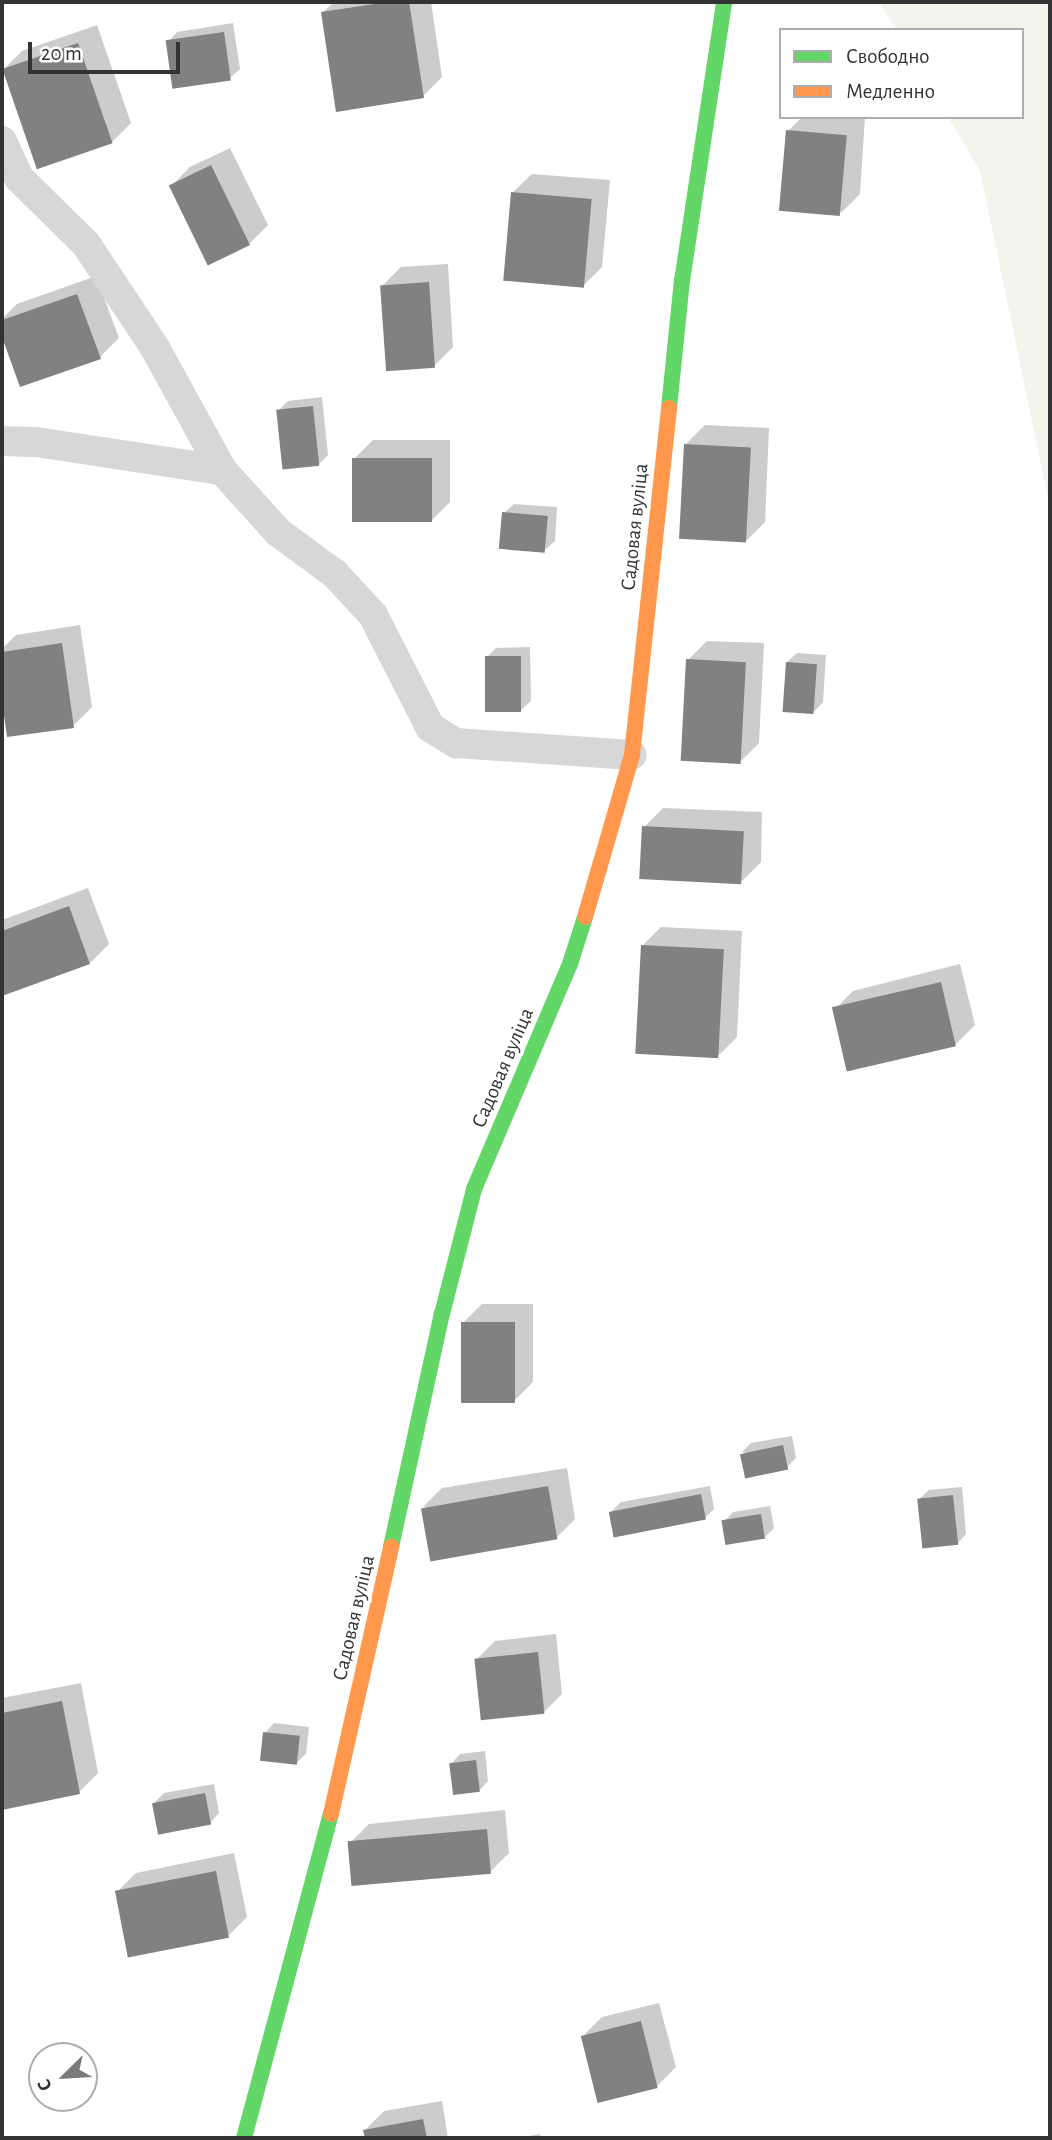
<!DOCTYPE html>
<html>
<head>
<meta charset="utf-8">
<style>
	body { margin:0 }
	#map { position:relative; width:1052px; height:2140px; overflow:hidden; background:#fff; font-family:"Alegreya Sans",sans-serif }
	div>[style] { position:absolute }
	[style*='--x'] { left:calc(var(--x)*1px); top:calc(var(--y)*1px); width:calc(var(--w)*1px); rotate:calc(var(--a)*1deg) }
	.green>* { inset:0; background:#f1f5ed }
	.shadow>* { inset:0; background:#0003 }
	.building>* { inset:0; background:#818181; transform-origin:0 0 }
	.lane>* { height:30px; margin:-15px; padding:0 15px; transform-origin:15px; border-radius:15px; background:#d7d7d7 }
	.fast>* { height:16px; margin:-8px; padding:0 8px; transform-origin:8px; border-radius:8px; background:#63d668 }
	.slow>* { height:16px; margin:-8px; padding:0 8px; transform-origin:8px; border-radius:8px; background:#ff974d }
	span { translate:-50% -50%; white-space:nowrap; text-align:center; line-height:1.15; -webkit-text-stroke:7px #fff; paint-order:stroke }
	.street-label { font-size:21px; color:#333 }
	.frame { position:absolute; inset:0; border:4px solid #333; pointer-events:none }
	.legend { position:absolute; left:779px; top:28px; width:245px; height:91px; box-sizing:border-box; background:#fff; border:2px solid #adadad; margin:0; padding:9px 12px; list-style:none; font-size:21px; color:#333 }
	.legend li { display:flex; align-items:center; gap:14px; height:35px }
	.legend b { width:35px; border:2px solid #adadad }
	.north { position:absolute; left:28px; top:2042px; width:70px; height:70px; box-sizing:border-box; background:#fff; border:2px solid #adadad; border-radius:50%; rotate:246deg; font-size:19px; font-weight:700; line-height:28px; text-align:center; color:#333 }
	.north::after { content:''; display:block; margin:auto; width:24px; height:32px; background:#7a7a7a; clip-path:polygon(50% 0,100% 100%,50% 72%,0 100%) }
	.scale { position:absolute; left:28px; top:42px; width:152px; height:32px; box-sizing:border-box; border:4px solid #333; border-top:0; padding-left:9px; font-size:21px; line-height:24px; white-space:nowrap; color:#333; -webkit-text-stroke:5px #fff; paint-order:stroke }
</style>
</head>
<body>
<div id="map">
	<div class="green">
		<i style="clip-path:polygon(879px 2px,1050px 2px,1050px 508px,980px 171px,948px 117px,1022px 117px,1022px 30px,896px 30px)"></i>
	</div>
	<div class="shadow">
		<i style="clip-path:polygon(334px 2px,431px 2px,442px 77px,423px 96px,322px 13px)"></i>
		<i style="clip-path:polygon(233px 23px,240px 69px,230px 78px,168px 42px,177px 32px)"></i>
		<i style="clip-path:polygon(97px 25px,131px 123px,112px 142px,3px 70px,22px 51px)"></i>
		<i style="clip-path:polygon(802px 117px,865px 117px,860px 194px,841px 213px,788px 131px)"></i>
		<i style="clip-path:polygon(230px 148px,268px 225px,249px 244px,171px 186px,190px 167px)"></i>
		<i style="clip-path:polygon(532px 174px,610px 180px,602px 267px,583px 286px,512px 193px)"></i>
		<i style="clip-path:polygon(448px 264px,453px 347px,434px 366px,382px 286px,401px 267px)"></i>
		<i style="clip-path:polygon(96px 276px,119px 338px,100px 357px,21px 385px,2px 332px,2px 319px,17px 304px)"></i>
		<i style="clip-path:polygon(322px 397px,328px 455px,318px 465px,278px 411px,288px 401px)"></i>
		<i style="clip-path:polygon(705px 425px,769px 428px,765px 522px,746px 541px,686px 444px)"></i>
		<i style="clip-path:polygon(373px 440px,450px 440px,450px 502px,431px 521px,354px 459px)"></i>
		<i style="clip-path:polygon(514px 504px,557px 507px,555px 541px,545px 550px,504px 513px)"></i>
		<i style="clip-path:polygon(80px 625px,92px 707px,73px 726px,9px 735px,2px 689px,2px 649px,16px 635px)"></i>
		<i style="clip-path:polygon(707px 641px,764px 643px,759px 743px,740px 762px,688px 660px)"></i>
		<i style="clip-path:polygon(530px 647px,531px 701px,521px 710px,487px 657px,496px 648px)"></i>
		<i style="clip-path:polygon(797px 653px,826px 655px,823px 702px,814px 712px,787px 662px)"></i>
		<i style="clip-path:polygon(663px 808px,762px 812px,761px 862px,742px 881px,644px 827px)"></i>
		<i style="clip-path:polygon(88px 888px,109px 944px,90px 963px,2px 994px,2px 920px)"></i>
		<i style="clip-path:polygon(661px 927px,742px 931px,737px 1037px,718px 1056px,642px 946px)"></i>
		<i style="clip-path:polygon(960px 964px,975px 1025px,956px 1044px,849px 1070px,834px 1010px,853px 991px)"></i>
		<i style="clip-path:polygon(482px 1304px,533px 1304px,533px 1382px,514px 1401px,463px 1323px)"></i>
		<i style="clip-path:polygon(792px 1436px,796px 1458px,787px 1467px,742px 1452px,751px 1443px)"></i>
		<i style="clip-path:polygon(567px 1468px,575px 1519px,556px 1538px,423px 1507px,442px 1488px)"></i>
		<i style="clip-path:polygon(710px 1486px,714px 1509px,705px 1518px,611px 1512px,621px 1502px)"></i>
		<i style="clip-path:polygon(962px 1487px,966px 1534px,957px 1544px,919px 1499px,929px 1490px)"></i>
		<i style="clip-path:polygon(770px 1506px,774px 1528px,764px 1538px,724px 1522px,733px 1512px)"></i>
		<i style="clip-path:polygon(556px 1634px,562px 1694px,543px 1713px,476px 1660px,495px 1641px)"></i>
		<i style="clip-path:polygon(81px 1683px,98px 1773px,79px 1792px,2px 1808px,2px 1698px)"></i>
		<i style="clip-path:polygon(274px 1723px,309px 1727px,306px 1754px,296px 1763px,265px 1733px)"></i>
		<i style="clip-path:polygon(485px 1751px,488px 1781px,479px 1791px,451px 1764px,460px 1754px)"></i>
		<i style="clip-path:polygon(214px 1784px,219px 1813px,210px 1823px,154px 1803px,164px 1793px)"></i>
		<i style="clip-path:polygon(505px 1810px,509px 1853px,490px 1872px,350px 1843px,369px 1824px)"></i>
		<i style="clip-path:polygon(234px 1853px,247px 1917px,228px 1936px,117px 1892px,136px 1873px)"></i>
		<i style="clip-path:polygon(659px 2003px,676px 2067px,657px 2086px,583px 2036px,602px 2017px)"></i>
		<i style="clip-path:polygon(442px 2101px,448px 2138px,366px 2138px,365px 2130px,384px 2111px)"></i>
		<i style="clip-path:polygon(540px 2134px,541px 2138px,518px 2138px)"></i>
	</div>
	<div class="building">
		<i style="clip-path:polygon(388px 2px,409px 2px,424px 98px,336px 112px,321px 12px)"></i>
		<i style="left:224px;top:32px;width:49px;height:59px;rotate:82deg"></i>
		<i style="left:78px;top:43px;width:106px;height:80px;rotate:71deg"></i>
		<i style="left:786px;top:130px;width:61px;height:81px;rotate:5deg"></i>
		<i style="left:211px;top:165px;width:89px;height:47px;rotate:64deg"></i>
		<i style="left:511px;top:192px;width:81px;height:89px;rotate:5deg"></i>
		<i style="left:429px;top:282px;width:86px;height:49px;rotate:86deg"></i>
		<i style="clip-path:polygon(77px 294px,101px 359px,20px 387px,2px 337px,2px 320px)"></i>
		<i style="left:313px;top:406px;width:60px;height:37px;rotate:84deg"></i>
		<i style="left:684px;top:444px;width:67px;height:95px;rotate:3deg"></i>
		<i style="left:352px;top:458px;width:80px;height:64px"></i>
		<i style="left:502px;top:512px;width:46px;height:37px;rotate:5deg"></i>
		<i style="clip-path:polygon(62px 643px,74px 728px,7px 737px,2px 701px,2px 652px)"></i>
		<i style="left:485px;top:656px;width:36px;height:56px"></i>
		<i style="left:686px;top:659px;width:60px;height:102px;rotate:3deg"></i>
		<i style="left:786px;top:662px;width:31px;height:50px;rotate:4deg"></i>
		<i style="left:642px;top:826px;width:102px;height:53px;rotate:3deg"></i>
		<i style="clip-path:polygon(69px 906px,90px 964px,2px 996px,2px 931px)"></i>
		<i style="left:641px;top:945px;width:83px;height:109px;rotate:3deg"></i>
		<i style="left:941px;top:982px;width:66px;height:112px;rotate:77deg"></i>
		<i style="left:461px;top:1322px;width:54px;height:81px"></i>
		<i style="left:783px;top:1445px;width:25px;height:44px;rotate:78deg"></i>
		<i style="left:548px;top:1486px;width:54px;height:129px;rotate:80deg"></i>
		<i style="left:701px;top:1494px;width:26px;height:94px;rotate:79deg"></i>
		<i style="left:953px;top:1495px;width:50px;height:36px;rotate:84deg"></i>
		<i style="left:761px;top:1514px;width:25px;height:40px;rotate:81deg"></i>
		<i style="left:538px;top:1652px;width:62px;height:64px;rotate:84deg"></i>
		<i style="clip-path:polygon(62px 1701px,80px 1794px,2px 1810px,2px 1713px)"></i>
		<i style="left:263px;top:1732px;width:37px;height:29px;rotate:6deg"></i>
		<i style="left:476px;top:1760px;width:32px;height:27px;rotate:83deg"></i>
		<i style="left:205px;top:1793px;width:32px;height:54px;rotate:79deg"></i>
		<i style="left:487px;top:1829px;width:45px;height:140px;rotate:85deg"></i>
		<i style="left:216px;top:1871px;width:68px;height:103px;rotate:79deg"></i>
		<i style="left:641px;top:2021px;width:69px;height:62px;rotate:76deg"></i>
		<i style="clip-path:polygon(423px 2119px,427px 2138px,365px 2138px,363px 2130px)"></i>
	</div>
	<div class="lane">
		<i style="--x:2;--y:141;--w:41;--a:65.3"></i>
		<i style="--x:19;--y:178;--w:94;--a:44.6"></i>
		<i style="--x:86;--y:244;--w:125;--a:56.4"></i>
		<i style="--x:155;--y:348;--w:139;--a:61.2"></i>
		<i style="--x:222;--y:470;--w:84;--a:47.9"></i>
		<i style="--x:278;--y:532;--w:71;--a:36.4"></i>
		<i style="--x:335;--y:574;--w:56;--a:47.2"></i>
		<i style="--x:373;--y:615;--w:126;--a:63"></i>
		<i style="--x:430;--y:727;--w:31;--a:32"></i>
		<i style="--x:456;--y:743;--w:176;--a:3.9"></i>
		<i style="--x:2;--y:441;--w:34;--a:2"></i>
		<i style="--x:36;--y:442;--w:188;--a:8.6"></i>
	</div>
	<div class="fast">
		<i style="--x:669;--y:408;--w:128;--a:-84.2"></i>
		<i style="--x:682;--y:281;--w:282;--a:-81.4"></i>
		<i style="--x:391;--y:1547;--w:239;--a:-77.7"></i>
		<i style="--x:442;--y:1314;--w:129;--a:-75.6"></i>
		<i style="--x:474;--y:1189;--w:245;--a:-66.9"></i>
		<i style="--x:570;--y:964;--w:49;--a:-72.3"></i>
		<i style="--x:244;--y:2138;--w:335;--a:-75"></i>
	</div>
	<div class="slow">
		<i style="--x:585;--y:917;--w:169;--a:-73.8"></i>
		<i style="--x:632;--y:755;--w:349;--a:-83.9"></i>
		<i style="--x:331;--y:1814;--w:274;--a:-77.3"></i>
	</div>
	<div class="street-label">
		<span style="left:635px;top:527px;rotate:-84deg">Садовая вуліца</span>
		<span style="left:503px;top:1068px;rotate:-67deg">Садовая вуліца</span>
		<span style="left:354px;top:1618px;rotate:-77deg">Садовая вуліца</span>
	</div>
	<div class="frame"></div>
	<ul class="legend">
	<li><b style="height:9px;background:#63d668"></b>Свободно</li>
	<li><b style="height:9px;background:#ff974d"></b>Медленно</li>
	</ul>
	<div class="north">С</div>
	<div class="scale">20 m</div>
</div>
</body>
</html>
